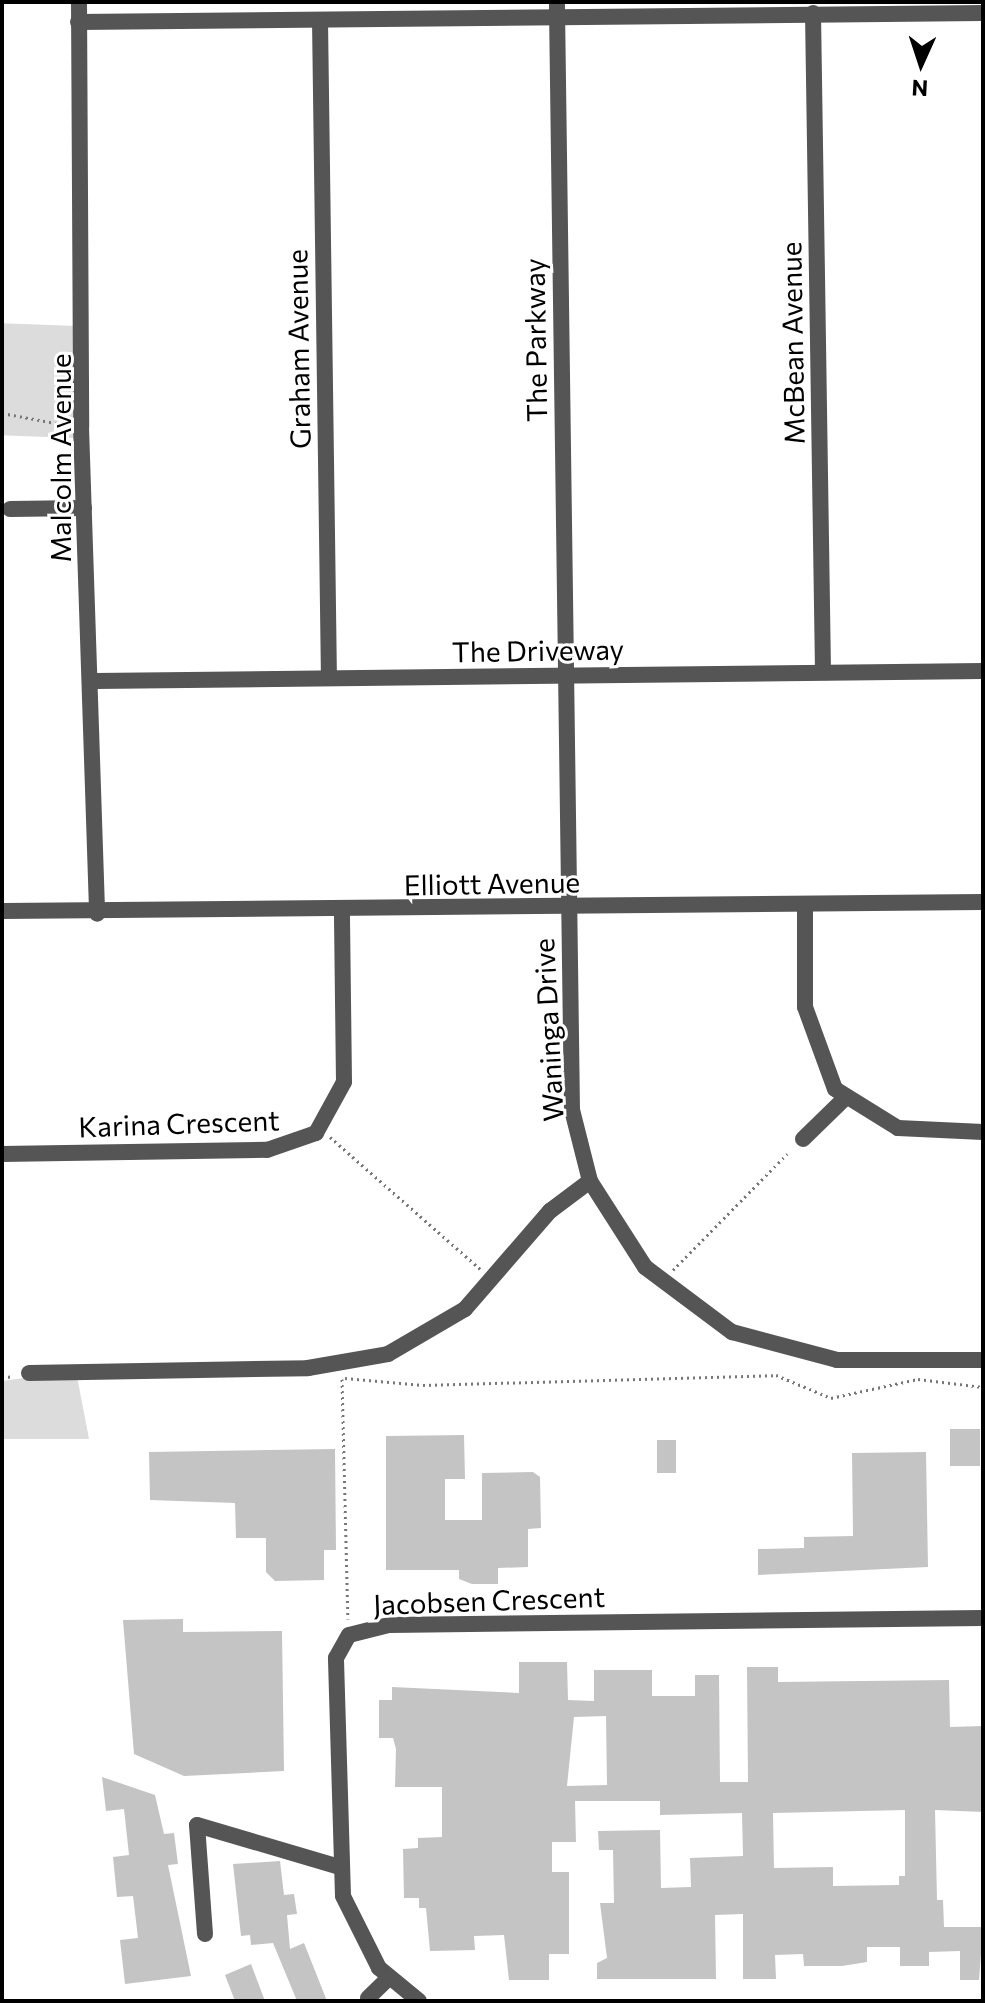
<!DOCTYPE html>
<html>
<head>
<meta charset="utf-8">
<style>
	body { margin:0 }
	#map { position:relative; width:985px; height:2003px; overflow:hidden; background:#fff; font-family:Commissioner,sans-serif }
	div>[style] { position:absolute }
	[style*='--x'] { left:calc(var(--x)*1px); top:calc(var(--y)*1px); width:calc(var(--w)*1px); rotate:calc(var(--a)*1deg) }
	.green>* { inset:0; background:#dcdcdc; transform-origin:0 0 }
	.building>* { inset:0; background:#c4c4c4; transform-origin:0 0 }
	.path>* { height:3px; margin-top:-1.5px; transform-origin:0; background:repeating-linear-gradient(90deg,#777 0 2px,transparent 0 6px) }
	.minor>* { height:16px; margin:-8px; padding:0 8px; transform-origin:8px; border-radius:8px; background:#555 }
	span { translate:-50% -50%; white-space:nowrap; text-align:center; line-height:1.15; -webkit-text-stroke:6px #fff; paint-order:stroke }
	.street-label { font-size:28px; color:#000 }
	.frame { position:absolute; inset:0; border:4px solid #000; pointer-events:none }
	.north { position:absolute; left:881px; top:24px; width:80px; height:80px; -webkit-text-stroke:6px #fff; paint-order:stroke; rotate:183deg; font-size:22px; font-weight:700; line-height:32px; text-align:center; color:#000 }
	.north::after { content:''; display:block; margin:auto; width:28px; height:36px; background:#000; clip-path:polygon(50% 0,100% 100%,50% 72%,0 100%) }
</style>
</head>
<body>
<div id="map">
	<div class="green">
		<i style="left:78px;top:326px;width:112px;height:76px;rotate:92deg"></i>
		<i style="clip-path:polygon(76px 1371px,89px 1439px,2px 1439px,2px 1381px)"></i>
	</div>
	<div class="building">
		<i style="left:950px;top:1429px;width:30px;height:37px"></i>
		<i style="clip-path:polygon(464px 1435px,465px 1479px,445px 1479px,445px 1520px,482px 1520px,482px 1473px,533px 1472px,540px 1477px,541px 1528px,528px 1529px,528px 1567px,498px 1568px,498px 1584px,472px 1584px,459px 1579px,459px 1570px,386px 1570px,386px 1436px)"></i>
		<i style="left:657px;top:1440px;width:19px;height:33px"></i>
		<i style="clip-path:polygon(335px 1449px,336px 1550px,324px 1550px,324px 1580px,275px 1581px,266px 1572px,266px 1538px,236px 1538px,235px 1503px,150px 1500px,149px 1452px)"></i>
		<i style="clip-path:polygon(926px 1452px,928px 1567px,758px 1575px,758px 1549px,804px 1548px,804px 1537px,853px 1536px,852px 1453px)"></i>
		<i style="clip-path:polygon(183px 1619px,183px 1632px,282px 1631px,284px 1771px,184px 1776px,134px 1754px,123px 1620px)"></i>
		<i style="clip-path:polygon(evenodd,519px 1662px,567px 1662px,568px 1700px,594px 1701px,594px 1670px,652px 1670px,652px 1696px,695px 1696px,695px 1675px,719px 1675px,720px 1782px,748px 1782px,747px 1667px,778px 1667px,778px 1682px,949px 1680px,950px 1727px,983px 1726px,983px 1812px,935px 1810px,937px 1900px,943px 1900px,944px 1927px,983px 1927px,979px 1980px,960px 1980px,960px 1951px,929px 1952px,929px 1966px,900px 1966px,900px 1947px,867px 1947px,867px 1962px,842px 1966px,804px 1966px,803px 1954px,775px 1955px,776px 1979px,743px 1979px,743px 1914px,715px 1915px,716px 1979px,597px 1979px,597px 1963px,607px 1958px,600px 1903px,614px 1903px,613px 1850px,599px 1850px,598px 1831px,660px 1830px,661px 1888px,691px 1887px,690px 1858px,743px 1856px,742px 1813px,660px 1815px,660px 1801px,575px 1801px,576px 1842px,552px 1842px,552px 1872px,569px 1872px,569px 1954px,549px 1954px,549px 1980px,509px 1980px,504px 1935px,474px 1936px,475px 1950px,430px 1951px,426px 1908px,419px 1908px,419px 1898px,404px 1898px,403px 1849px,418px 1848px,418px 1838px,442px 1837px,442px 1787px,395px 1787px,396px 1749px,393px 1738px,379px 1738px,379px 1700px,392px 1700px,392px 1687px,519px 1693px,519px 1662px,606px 1716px,607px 1785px,567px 1786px,574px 1717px,606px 1716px,519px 1662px,905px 1810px,905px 1876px,899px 1876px,899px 1885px,833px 1886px,833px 1867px,774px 1868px,773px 1813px,905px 1810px)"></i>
		<i style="clip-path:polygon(102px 1777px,155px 1795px,164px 1834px,174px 1833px,178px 1864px,168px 1865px,191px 1976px,125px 1984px,120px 1940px,138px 1938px,133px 1896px,117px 1897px,113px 1857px,129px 1855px,124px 1809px,106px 1811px)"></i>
		<i style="clip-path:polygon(280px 1861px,284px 1895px,294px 1894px,297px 1914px,287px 1915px,290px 1949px,304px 1943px,327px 2001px,297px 2001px,273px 1943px,251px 1945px,250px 1935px,241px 1936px,233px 1864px)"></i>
		<i style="clip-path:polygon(251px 1964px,265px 2001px,235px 2001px,225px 1975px)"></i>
	</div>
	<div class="path">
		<i style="--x:2;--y:413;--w:65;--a:10.6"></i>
		<i style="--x:330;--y:1137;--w:200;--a:41.3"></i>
		<i style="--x:673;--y:1270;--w:163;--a:-45.5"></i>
		<i style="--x:2;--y:1378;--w:11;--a:-10"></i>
		<i style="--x:345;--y:1378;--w:78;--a:5.1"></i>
		<i style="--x:423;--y:1385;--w:353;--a:-1.6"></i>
		<i style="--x:776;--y:1375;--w:60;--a:22.7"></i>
		<i style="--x:831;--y:1398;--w:89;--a:-12.3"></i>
		<i style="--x:918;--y:1379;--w:65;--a:7"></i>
		<i style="--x:342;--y:1379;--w:240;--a:88.6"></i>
	</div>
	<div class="minor">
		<i style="--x:79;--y:2;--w:425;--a:89.7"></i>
		<i style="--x:81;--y:427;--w:487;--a:88.1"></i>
		<i style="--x:813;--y:13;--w:659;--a:89.13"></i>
		<i style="--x:320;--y:20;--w:658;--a:89.22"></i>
		<i style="--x:78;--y:22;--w:905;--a:-0.57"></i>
		<i style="--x:10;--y:509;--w:74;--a:-0.8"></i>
		<i style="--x:95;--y:681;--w:888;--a:-0.65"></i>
		<i style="--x:805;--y:905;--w:102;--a:90"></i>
		<i style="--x:805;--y:1007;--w:87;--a:69.9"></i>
		<i style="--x:835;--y:1089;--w:74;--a:31.8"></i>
		<i style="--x:898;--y:1128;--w:85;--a:2.7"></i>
		<i style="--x:2;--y:911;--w:981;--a:-0.53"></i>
		<i style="--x:803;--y:1139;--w:57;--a:-44.3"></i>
		<i style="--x:2;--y:1154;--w:265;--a:-0.9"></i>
		<i style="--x:267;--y:1150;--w:52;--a:-19.1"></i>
		<i style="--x:316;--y:1133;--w:58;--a:-61.2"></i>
		<i style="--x:344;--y:1082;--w:171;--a:-90.7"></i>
		<i style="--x:590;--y:1181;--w:102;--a:57.4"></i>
		<i style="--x:645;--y:1267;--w:109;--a:36.8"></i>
		<i style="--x:732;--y:1332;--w:109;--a:14.9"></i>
		<i style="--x:837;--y:1360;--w:146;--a:0"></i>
		<i style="--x:29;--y:1373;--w:279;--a:-1"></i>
		<i style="--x:308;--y:1368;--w:81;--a:-9.9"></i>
		<i style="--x:388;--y:1354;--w:89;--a:-30.3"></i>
		<i style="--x:465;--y:1309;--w:130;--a:-49.1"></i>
		<i style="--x:550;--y:1211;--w:50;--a:-36.9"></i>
		<i style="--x:590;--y:1181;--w:73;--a:-104.2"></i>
		<i style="--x:572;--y:1110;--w:1108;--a:-90.78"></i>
		<i style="--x:205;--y:1934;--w:109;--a:-94.2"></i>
		<i style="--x:197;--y:1825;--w:149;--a:16.4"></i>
		<i style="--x:368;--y:1998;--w:29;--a:-44"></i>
		<i style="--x:419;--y:2001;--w:52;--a:-140.5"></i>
		<i style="--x:379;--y:1968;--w:80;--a:-116.6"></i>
		<i style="--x:343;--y:1896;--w:238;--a:-91.7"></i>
		<i style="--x:336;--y:1658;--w:26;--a:-61"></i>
		<i style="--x:349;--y:1635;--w:41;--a:-14"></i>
		<i style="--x:389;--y:1625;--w:594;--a:-0.68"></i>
	</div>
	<div class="street-label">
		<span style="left:535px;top:340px;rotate:-91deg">The Parkway</span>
		<span style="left:792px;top:343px;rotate:-91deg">McBean Avenue</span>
		<span style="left:298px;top:349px;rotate:-91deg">Graham Avenue</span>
		<span style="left:60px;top:458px;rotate:-90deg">Malcolm Avenue</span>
		<span style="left:538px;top:650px;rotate:-1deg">The Driveway</span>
		<span style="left:492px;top:883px;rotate:-1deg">Elliott Avenue</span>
		<span style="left:548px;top:1030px;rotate:-93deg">Waninga Drive</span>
		<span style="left:179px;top:1123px;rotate:-2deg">Karina Crescent</span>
		<span style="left:489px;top:1600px;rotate:-2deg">Jacobsen Crescent</span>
	</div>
	<div class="frame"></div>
	<div class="north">N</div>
</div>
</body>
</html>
